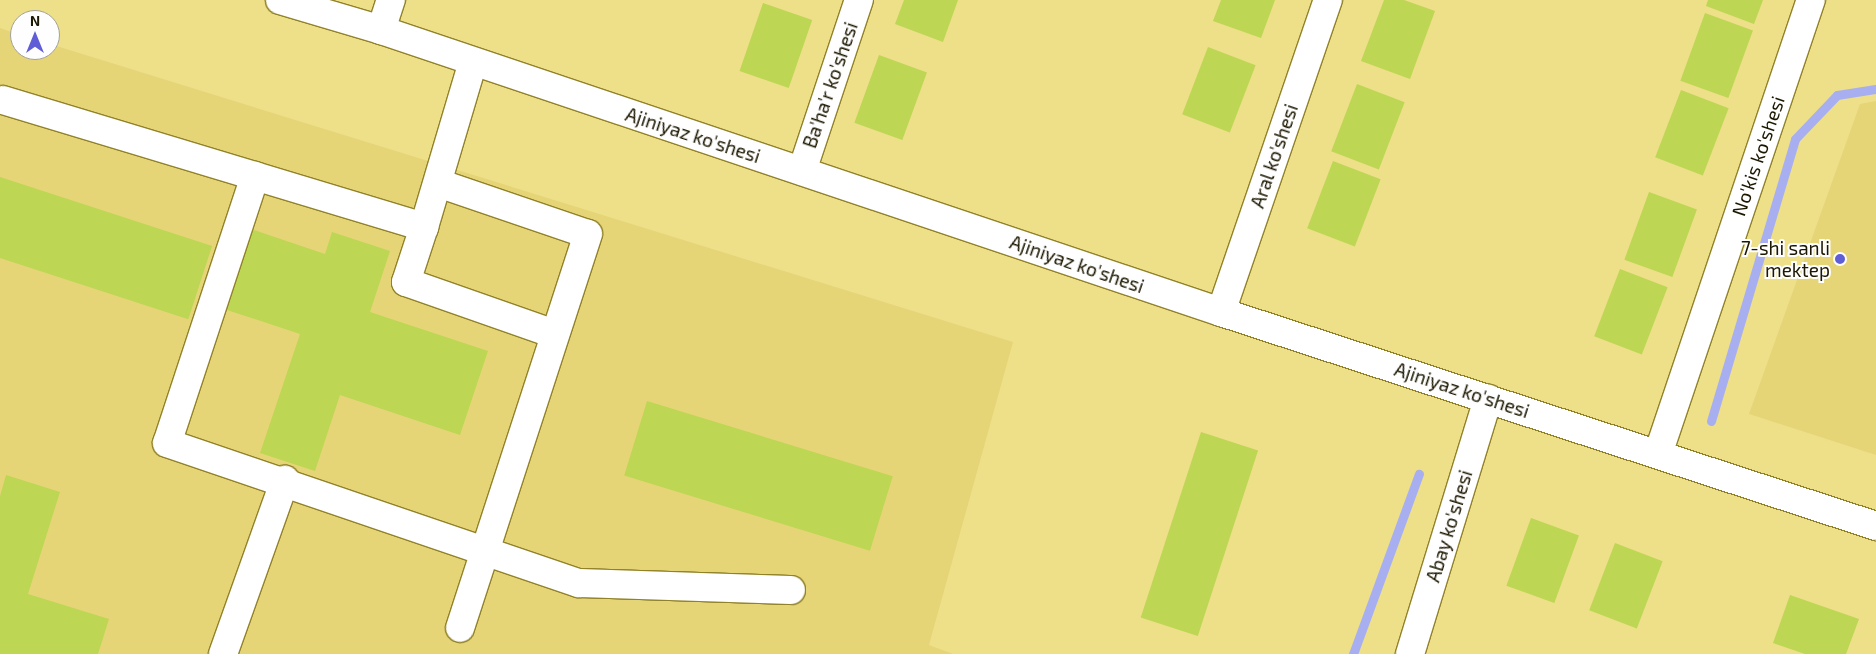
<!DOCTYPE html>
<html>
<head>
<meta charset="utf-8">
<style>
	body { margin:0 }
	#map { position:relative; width:1876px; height:654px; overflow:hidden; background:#eedf89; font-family:"Exo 2",sans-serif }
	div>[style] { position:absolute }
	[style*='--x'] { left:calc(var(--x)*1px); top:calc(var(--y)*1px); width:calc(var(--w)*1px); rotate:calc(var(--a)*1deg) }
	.built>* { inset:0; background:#e6d576 }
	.stream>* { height:9px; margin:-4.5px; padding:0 4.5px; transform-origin:4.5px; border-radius:4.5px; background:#a8aff1 }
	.building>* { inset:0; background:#bdd653; transform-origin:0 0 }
	.roads { filter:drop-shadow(1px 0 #91822a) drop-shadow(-1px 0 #91822a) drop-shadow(0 1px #91822a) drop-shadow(0 -1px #91822a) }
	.street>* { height:28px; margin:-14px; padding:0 14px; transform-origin:14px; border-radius:14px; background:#fff }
	.dots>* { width:14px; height:14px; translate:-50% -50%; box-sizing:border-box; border:2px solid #fefefe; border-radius:50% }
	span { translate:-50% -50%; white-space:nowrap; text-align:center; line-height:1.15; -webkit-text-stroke:4px #fefefe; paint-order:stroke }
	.street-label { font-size:19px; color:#1c1700 }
	.poi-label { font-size:19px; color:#1c1700 }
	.right { translate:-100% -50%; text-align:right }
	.north { position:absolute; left:10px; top:10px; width:50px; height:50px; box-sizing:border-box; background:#fefefe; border:1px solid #a4a298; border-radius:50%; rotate:0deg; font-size:14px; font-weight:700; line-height:20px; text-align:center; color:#1c1700 }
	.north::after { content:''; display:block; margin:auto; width:18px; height:22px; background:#605ed7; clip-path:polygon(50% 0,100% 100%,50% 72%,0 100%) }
</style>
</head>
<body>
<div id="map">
	<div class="built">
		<i style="clip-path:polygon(0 28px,20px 35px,20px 50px,50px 50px,50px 44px,1013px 342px,929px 645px,953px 654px,0 654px)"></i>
		<i style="clip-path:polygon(1876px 101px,1876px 455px,1749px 414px,1860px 104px)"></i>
	</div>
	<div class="stream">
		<i style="--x:1711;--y:421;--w:294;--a:-73.4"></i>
		<i style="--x:1795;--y:139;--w:61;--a:-46.3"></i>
		<i style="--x:1837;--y:95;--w:39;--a:-9"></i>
		<i style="--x:1353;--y:654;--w:192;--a:-69.9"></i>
	</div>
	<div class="building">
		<i style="clip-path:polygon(904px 0,958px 0,943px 42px,895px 24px)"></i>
		<i style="clip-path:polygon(1221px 0,1275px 0,1261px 38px,1213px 21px)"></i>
		<i style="clip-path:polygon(1384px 0,1404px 0,1435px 11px,1410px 79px,1361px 61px)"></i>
		<i style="clip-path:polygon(1708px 0,1763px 0,1754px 24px,1706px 6px)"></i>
		<i style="left:763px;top:3px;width:52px;height:72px;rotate:19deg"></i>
		<i style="left:1705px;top:13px;width:51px;height:72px;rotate:20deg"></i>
		<i style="left:1208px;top:47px;width:51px;height:72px;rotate:21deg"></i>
		<i style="left:879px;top:55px;width:51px;height:72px;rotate:20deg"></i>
		<i style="left:1357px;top:84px;width:51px;height:72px;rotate:21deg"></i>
		<i style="left:1681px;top:90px;width:51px;height:72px;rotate:21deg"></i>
		<i style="left:1333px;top:161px;width:51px;height:72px;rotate:21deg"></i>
		<i style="left:0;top:177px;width:223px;height:77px;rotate:18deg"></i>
		<i style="left:1649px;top:192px;width:51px;height:72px;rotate:20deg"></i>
		<i style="clip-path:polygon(251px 229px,325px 254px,332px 232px,390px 251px,370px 312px,488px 351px,460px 435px,340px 395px,315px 471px,260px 453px,300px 334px,224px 309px)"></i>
		<i style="left:1620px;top:269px;width:51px;height:72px;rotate:21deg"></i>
		<i style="left:647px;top:401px;width:257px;height:78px;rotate:17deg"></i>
		<i style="left:1201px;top:432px;width:60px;height:195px;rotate:18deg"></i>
		<i style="clip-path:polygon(6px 475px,60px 492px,28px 594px,109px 619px,98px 654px,0 654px,0 496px)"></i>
		<i style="left:1531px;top:518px;width:51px;height:72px;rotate:20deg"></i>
		<i style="left:1615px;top:543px;width:51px;height:72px;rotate:21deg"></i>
		<i style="clip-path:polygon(1790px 595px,1859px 619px,1846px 654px,1805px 654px,1773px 643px)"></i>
	</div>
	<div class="roads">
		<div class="street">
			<i style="--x:280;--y:0;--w:105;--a:16.5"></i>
			<i style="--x:381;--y:30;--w:886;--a:18.56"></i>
			<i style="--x:1221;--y:312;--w:689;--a:18.09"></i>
			<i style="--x:381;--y:30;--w:32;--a:-72"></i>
			<i style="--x:3;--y:100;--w:440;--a:16.8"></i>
			<i style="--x:424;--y:227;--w:58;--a:108.1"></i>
			<i style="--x:406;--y:282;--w:155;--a:19.3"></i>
			<i style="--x:802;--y:171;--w:180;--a:-71.6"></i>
			<i style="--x:255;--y:176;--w:281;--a:108.2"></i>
			<i style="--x:167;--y:443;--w:435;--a:18.8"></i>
			<i style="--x:579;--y:583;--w:212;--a:1.9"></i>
			<i style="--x:438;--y:183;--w:158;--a:18.8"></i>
			<i style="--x:588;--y:234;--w:414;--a:108"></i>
			<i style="--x:424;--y:227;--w:172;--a:-73.5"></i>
			<i style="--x:1221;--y:312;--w:330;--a:-71.1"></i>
			<i style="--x:1658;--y:454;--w:479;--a:-71.4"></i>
			<i style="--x:223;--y:654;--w:185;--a:-70.4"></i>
			<i style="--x:1410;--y:654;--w:267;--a:-73"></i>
		</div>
	</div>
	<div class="dots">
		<i style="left:1840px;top:259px;background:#605ed7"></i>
	</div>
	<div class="street-label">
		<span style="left:830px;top:85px;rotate:-71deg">Ba'ha'r ko'shesi</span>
		<span style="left:693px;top:135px;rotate:18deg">Ajiniyaz ko'shesi</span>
		<span style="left:1274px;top:156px;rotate:-71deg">Aral ko'shesi</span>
		<span style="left:1758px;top:156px;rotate:-71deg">No'kis ko'shesi</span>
		<span style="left:1077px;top:264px;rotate:19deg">Ajiniyaz ko'shesi</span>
		<span style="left:1462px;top:390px;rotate:18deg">Ajiniyaz ko'shesi</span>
		<span style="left:1449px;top:526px;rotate:-73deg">Abay ko'shesi</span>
	</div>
	<div class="poi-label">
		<span class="right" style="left:1830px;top:259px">7-shi sanli<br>mektep</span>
	</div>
	<div class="north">N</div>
</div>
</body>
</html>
